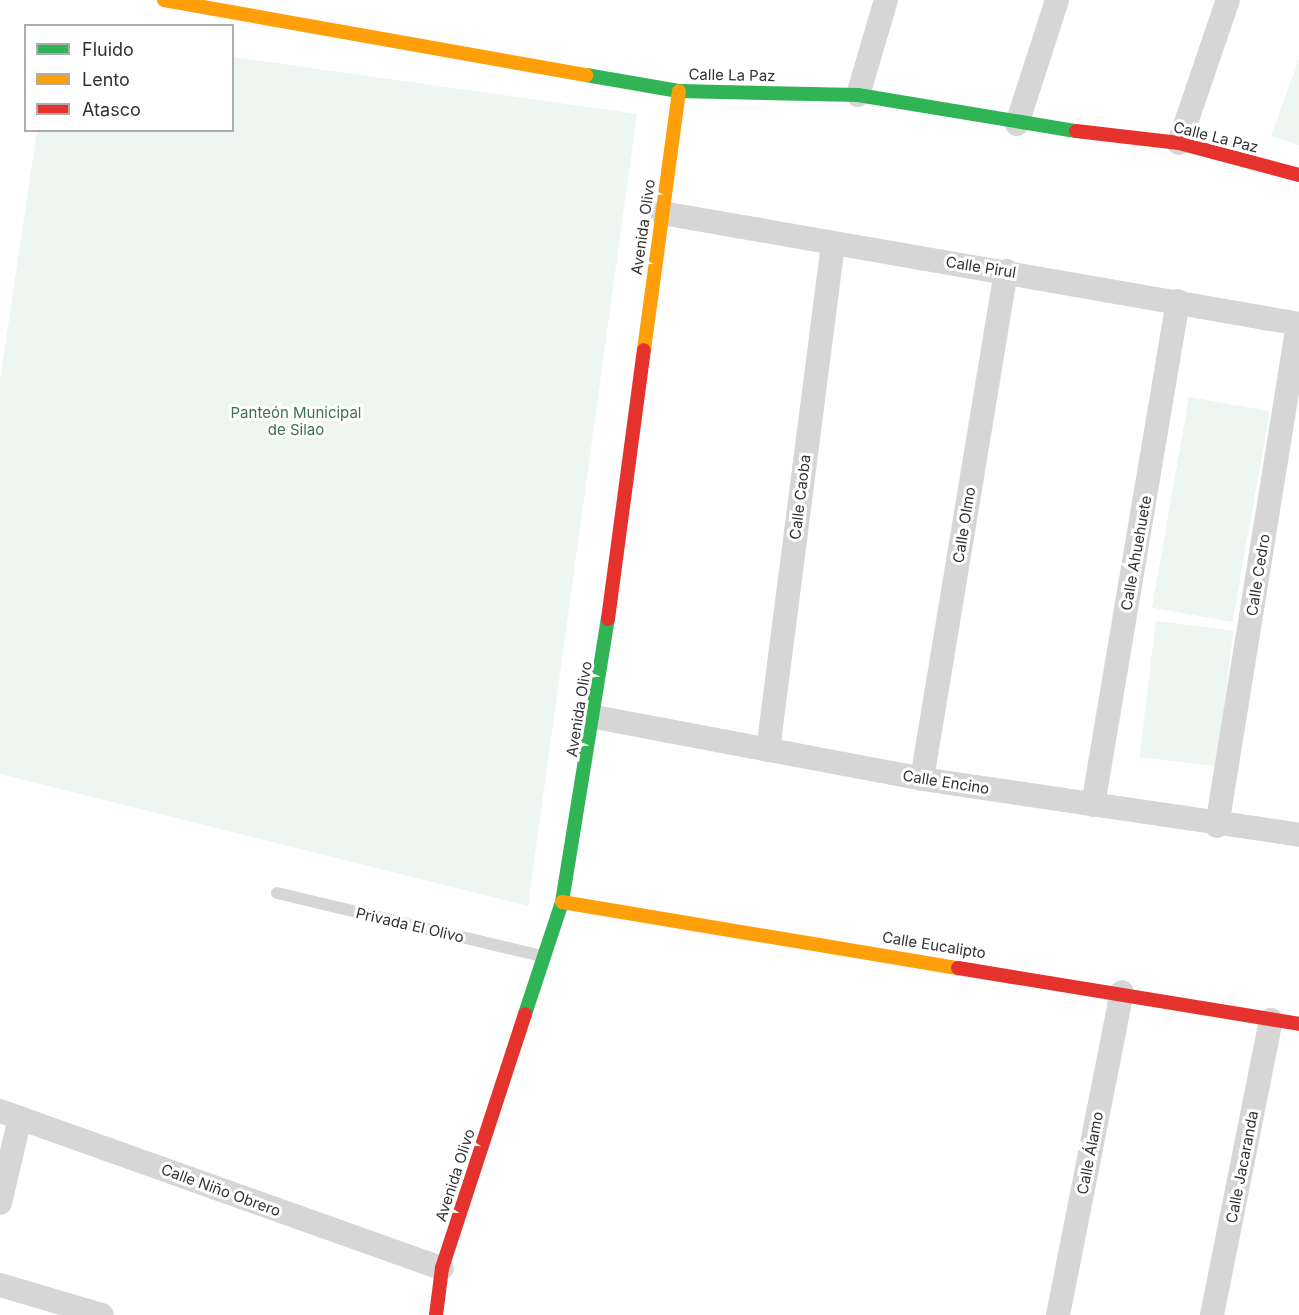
<!DOCTYPE html>
<html>
<head>
<meta charset="utf-8">
<style>
	body { margin:0 }
	#map { position:relative; width:1299px; height:1315px; overflow:hidden; background:#fff; font-family:Inter,sans-serif }
	div>[style] { position:absolute }
	[style*='--x'] { left:calc(var(--x)*1px); top:calc(var(--y)*1px); width:calc(var(--w)*1px); rotate:calc(var(--a)*1deg) }
	.green>* { inset:0; background:#edf6f1; transform-origin:0 0 }
	.lane>* { height:12px; margin:-6px; padding:0 6px; transform-origin:6px; border-radius:6px; background:#d6d6d6 }
	.street>* { height:24px; margin:-12px; padding:0 12px; transform-origin:12px; border-radius:12px; background:#d6d6d6 }
	.fast>* { height:14px; margin:-7px; padding:0 7px; transform-origin:7px; border-radius:7px; background:#30b455 }
	.slow>* { height:14px; margin:-7px; padding:0 7px; transform-origin:7px; border-radius:7px; background:#ff9f0a }
	.jam>* { height:14px; margin:-7px; padding:0 7px; transform-origin:7px; border-radius:7px; background:#e5322d }
	span { translate:-50% -50%; white-space:nowrap; text-align:center; line-height:1.15; -webkit-text-stroke:6px #fff; paint-order:stroke }
	.street-label { font-size:15px; color:#323232 }
	.park-label { font-size:15px; color:#3c7152 }
	.legend { position:absolute; left:24px; top:24px; width:210px; height:108px; box-sizing:border-box; background:#fff; border:2px solid #adadad; margin:0; padding:8px 10px; list-style:none; font-size:18px; color:#323232 }
	.legend li { display:flex; align-items:center; gap:12px; height:30px }
	.legend b { width:30px; border:2px solid #adadad }
</style>
</head>
<body>
<div id="map">
	<div class="green">
		<i style="clip-path:polygon(233px 57px,637px 114px,528px 906px,0 774px,0 380px,37px 131px,232px 130px)"></i>
		<i style="clip-path:polygon(1299px 59px,1299px 145px,1271px 136px)"></i>
		<i style="left:1189px;top:397px;width:82px;height:214px;rotate:10deg"></i>
		<i style="left:1156px;top:621px;width:78px;height:137px;rotate:7deg"></i>
	</div>
	<div class="lane">
		<i style="--x:277;--y:893;--w:272;--a:13.4"></i>
	</div>
	<div class="street">
		<i style="--x:858;--y:95;--w:99;--a:-73.6"></i>
		<i style="--x:1017;--y:124;--w:130;--a:-72.1"></i>
		<i style="--x:1179;--y:143;--w:151;--a:-71.1"></i>
		<i style="--x:662;--y:213;--w:647;--a:9.88"></i>
		<i style="--x:595;--y:717;--w:333;--a:10.7"></i>
		<i style="--x:922;--y:779;--w:381;--a:8.4"></i>
		<i style="--x:768;--y:750;--w:510;--a:-82.68"></i>
		<i style="--x:922;--y:779;--w:515;--a:-80.61"></i>
		<i style="--x:1093;--y:805;--w:511;--a:-80.43"></i>
		<i style="--x:1217;--y:826;--w:508;--a:-80.83"></i>
		<i style="--x:0;--y:1111;--w:469;--a:19.6"></i>
		<i style="--x:0;--y:1203;--w:87;--a:-76.8"></i>
		<i style="--x:0;--y:1285;--w:106;--a:16.4"></i>
		<i style="--x:1058;--y:1315;--w:329;--a:-78.8"></i>
		<i style="--x:1212;--y:1315;--w:301;--a:-78.7"></i>
	</div>
	<div class="fast">
		<i style="--x:586;--y:75;--w:94;--a:9.8"></i>
		<i style="--x:679;--y:91;--w:179;--a:1.3"></i>
		<i style="--x:858;--y:95;--w:221;--a:9.4"></i>
		<i style="--x:525;--y:1014;--w:118;--a:-71.7"></i>
		<i style="--x:562;--y:902;--w:287;--a:-80.8"></i>
	</div>
	<div class="slow">
		<i style="--x:164;--y:0;--w:429;--a:10.1"></i>
		<i style="--x:644;--y:350;--w:261;--a:-82.3"></i>
		<i style="--x:562;--y:902;--w:401;--a:9.5"></i>
	</div>
	<div class="jam">
		<i style="--x:1076;--y:131;--w:104;--a:6.6"></i>
		<i style="--x:1179;--y:143;--w:124;--a:14.9"></i>
		<i style="--x:608;--y:619;--w:271;--a:-82.4"></i>
		<i style="--x:958;--y:968;--w:346;--a:9.3"></i>
		<i style="--x:436;--y:1315;--w:47;--a:-82.7"></i>
		<i style="--x:442;--y:1268;--w:267;--a:-71.9"></i>
	</div>
	<div class="street-label">
		<span style="left:732px;top:75px;rotate:1deg">Calle La Paz</span>
		<span style="left:1216px;top:137px;rotate:14deg">Calle La Paz</span>
		<span style="left:643px;top:227px;rotate:-82deg">Avenida Olivo</span>
		<span style="left:981px;top:267px;rotate:9deg">Calle Pirul</span>
		<span style="left:800px;top:497px;rotate:-83deg">Calle Caoba</span>
		<span style="left:964px;top:525px;rotate:-81deg">Calle Olmo</span>
		<span style="left:1136px;top:553px;rotate:-80deg">Calle Ahuehuete</span>
		<span style="left:1258px;top:575px;rotate:-81deg">Calle Cedro</span>
		<span style="left:579px;top:709px;rotate:-81deg">Avenida Olivo</span>
		<span style="left:946px;top:782px;rotate:9deg">Calle Encino</span>
		<span style="left:410px;top:925px;rotate:13deg">Privada El Olivo</span>
		<span style="left:934px;top:945px;rotate:9deg">Calle Eucalipto</span>
		<span style="left:1090px;top:1153px;rotate:-79deg">Calle Álamo</span>
		<span style="left:1242px;top:1167px;rotate:-79deg">Calle Jacaranda</span>
		<span style="left:455px;top:1175px;rotate:-72deg">Avenida Olivo</span>
		<span style="left:221px;top:1190px;rotate:20deg">Calle Niño Obrero</span>
	</div>
	<div class="park-label">
		<span style="left:296px;top:421px">Panteón Municipal<br>de Silao</span>
	</div>
	<ul class="legend">
	<li><b style="height:8px;background:#30b455"></b>Fluido</li>
	<li><b style="height:8px;background:#ff9f0a"></b>Lento</li>
	<li><b style="height:8px;background:#e5322d"></b>Atasco</li>
	</ul>
</div>
</body>
</html>
